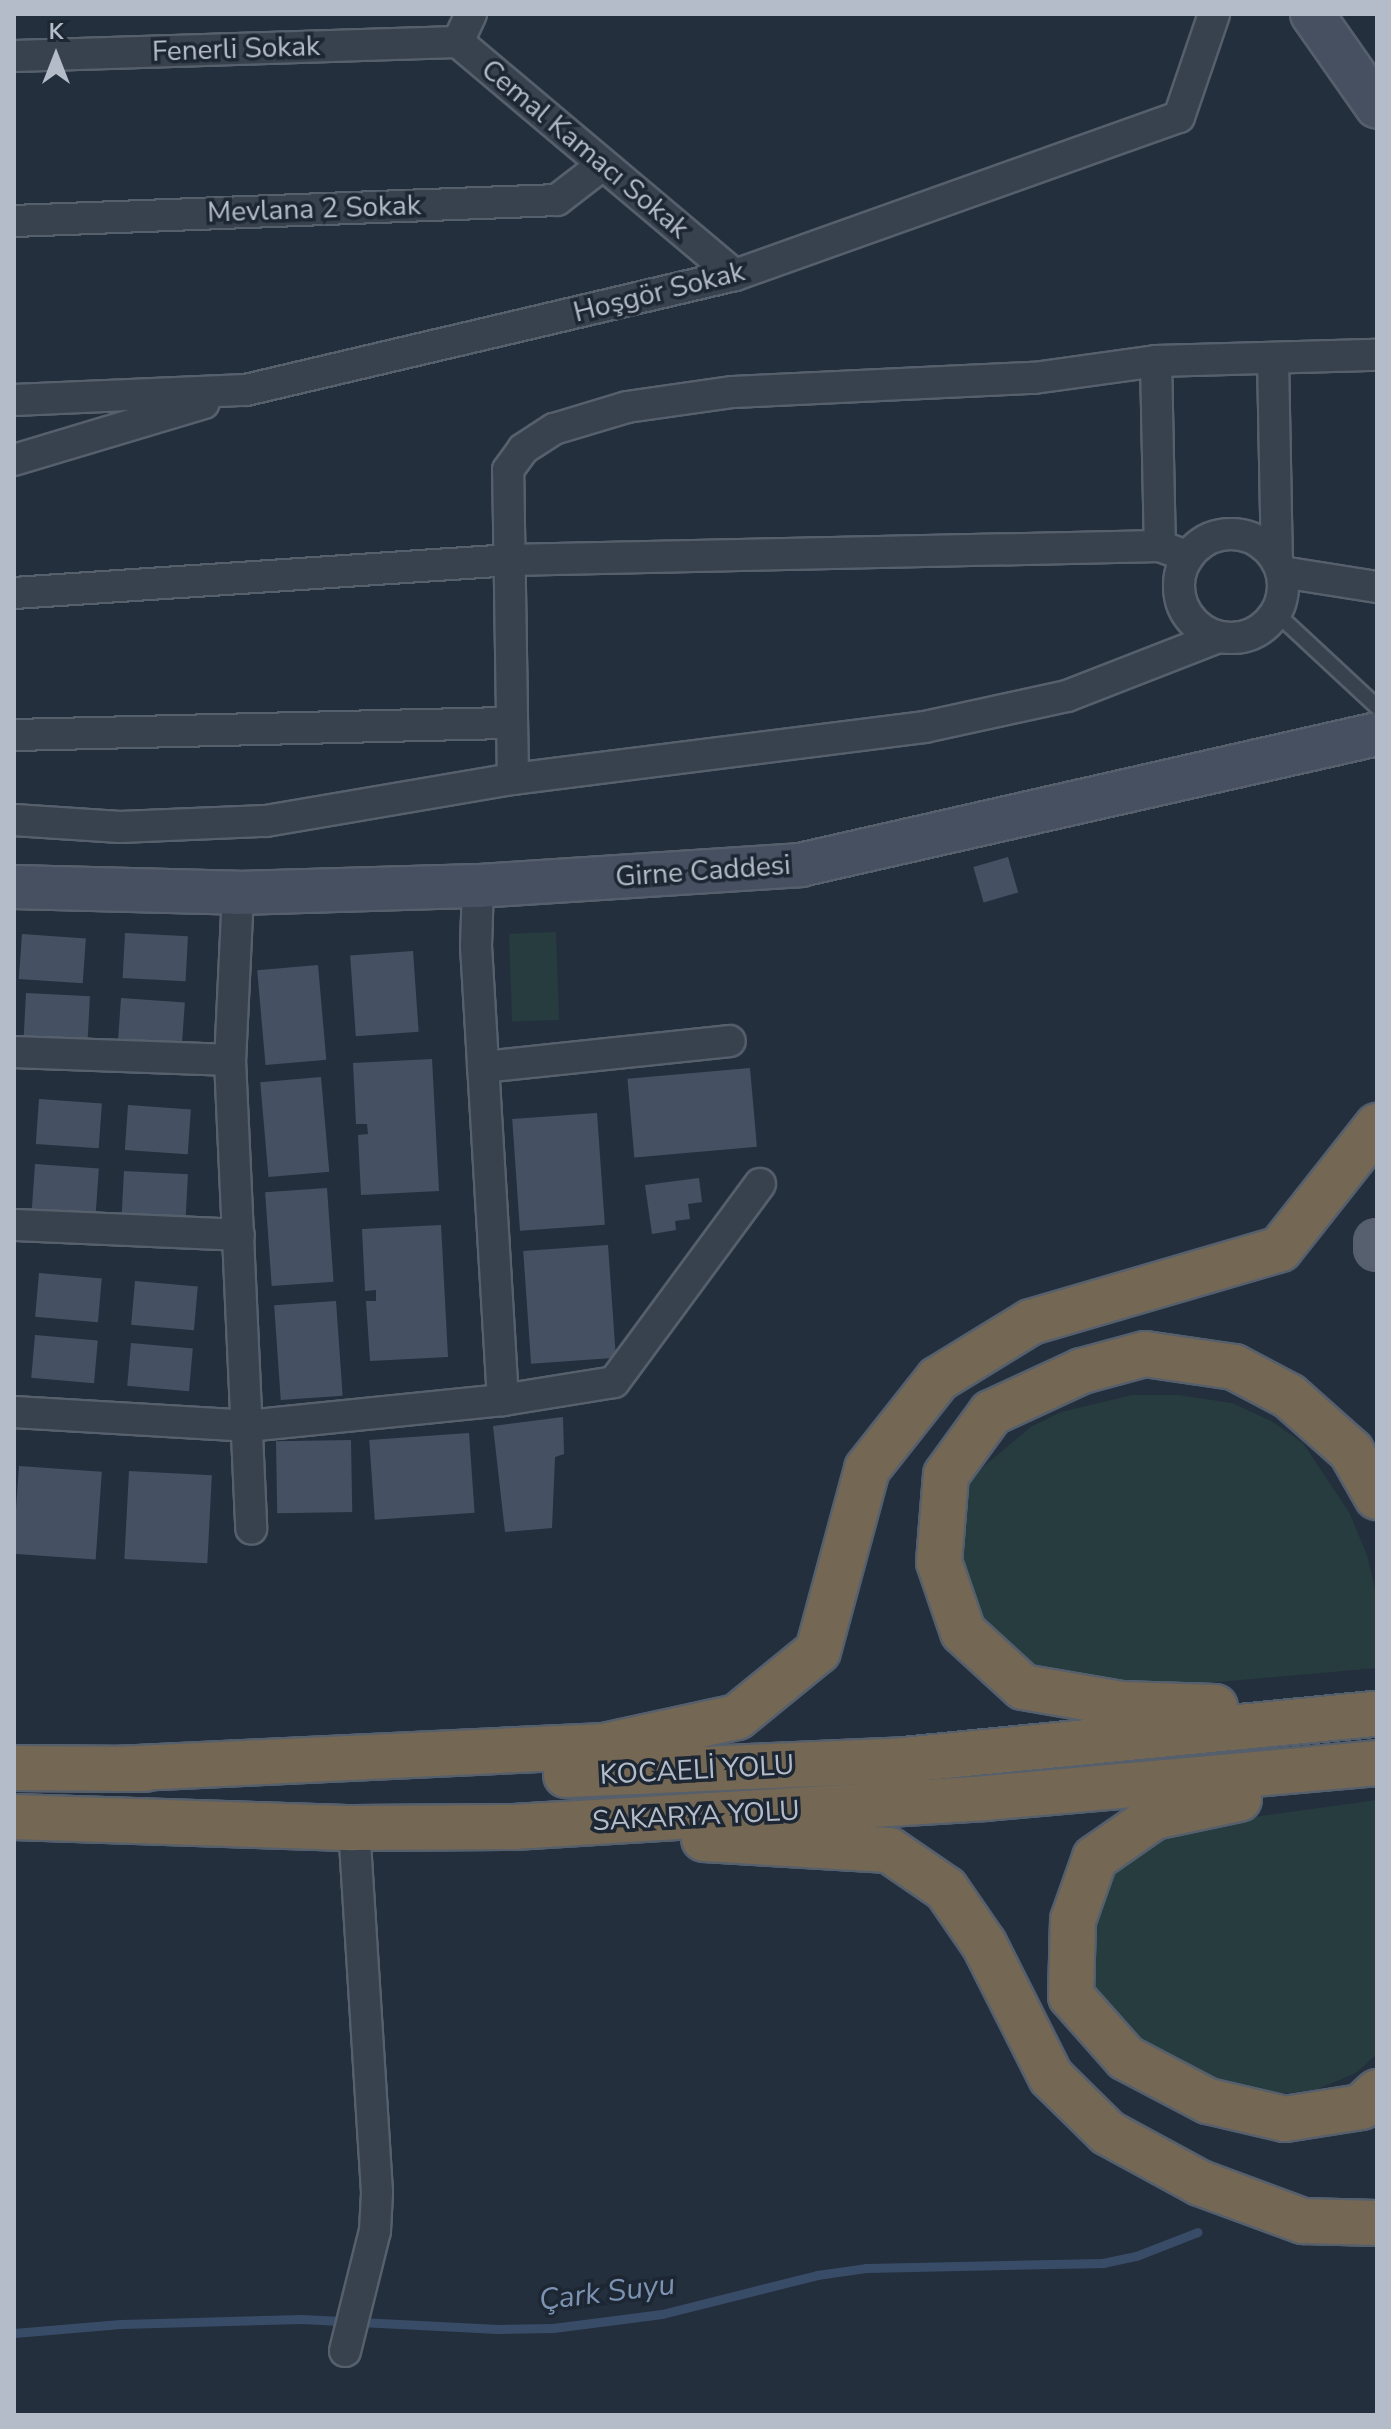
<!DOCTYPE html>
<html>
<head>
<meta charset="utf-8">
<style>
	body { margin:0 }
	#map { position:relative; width:1391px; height:2429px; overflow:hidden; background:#242f3e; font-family:"Nunito Sans",sans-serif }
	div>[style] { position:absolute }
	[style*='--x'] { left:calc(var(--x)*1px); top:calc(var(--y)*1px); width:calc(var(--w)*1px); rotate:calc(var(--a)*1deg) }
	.green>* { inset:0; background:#263c3f; transform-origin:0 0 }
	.stream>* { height:9px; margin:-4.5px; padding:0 4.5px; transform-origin:4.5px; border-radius:4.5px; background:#394c67 }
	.building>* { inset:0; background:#455162; transform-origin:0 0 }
	.roads { filter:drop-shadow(2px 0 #565f6c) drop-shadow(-2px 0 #565f6c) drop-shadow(0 2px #565f6c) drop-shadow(0 -2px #565f6c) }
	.lane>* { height:14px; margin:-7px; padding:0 7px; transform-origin:7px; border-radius:7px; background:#38414e }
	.street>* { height:30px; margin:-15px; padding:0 15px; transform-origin:15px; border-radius:15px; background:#38414e }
	.street>.ring { margin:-15px; padding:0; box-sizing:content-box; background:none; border:30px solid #38414e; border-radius:50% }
	.secondary>* { height:42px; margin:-21px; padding:0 21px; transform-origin:21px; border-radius:21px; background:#465061 }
	.primary>* { height:44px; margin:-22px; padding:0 22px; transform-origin:22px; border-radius:22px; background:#56606e }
	.highway>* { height:44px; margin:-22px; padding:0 22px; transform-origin:22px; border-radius:22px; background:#746855 }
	span { translate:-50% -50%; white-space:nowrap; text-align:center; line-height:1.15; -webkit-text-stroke:7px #1d2633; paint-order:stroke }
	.street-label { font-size:28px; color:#b4bcc9 }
	.water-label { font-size:30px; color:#7c92b1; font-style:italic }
	.frame { position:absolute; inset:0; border:16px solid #b4bcc9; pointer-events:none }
	.north { position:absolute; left:16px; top:16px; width:80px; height:80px; -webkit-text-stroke:6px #1d2633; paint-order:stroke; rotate:0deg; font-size:22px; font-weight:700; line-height:32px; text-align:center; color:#b4bcc9 }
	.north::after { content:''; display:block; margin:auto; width:28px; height:36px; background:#b4bcc9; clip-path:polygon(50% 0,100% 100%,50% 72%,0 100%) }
</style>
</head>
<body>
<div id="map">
	<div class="green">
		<i style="left:556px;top:932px;width:88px;height:47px;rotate:88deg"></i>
		<i style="clip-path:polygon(1132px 1395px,1178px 1395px,1232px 1403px,1271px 1421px,1303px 1443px,1349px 1512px,1367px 1555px,1375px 1589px,1377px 1668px,1106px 1692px,990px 1664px,952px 1621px,967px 1488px,983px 1467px,1031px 1427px,1061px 1412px)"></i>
		<i style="clip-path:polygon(1377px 1800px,1377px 2054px,1356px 2073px,1318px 2089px,1291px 2093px,1272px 2093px,1216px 2083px,1146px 2049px,1078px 1972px,1115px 1857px,1188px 1826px)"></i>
	</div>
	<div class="stream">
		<i style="--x:14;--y:2333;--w:107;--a:-4.8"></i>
		<i style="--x:121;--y:2324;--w:180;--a:-1.6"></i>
		<i style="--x:301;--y:2319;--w:197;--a:2.9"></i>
		<i style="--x:498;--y:2329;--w:55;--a:-1"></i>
		<i style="--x:553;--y:2328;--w:110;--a:-7.3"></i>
		<i style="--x:662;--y:2314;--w:160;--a:-14.1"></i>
		<i style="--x:817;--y:2275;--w:49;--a:-8.1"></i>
		<i style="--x:866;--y:2268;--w:237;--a:-1.2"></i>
		<i style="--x:1103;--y:2263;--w:34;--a:-12"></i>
		<i style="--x:1136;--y:2256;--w:66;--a:-21.2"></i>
	</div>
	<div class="building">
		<i style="left:1008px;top:857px;width:37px;height:36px;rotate:74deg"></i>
		<i style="left:125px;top:933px;width:63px;height:45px;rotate:3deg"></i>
		<i style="left:22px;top:934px;width:64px;height:45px;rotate:4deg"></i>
		<i style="left:413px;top:951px;width:81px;height:63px;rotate:86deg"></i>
		<i style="left:318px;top:965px;width:95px;height:61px;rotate:85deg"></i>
		<i style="left:26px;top:993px;width:64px;height:45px;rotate:3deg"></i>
		<i style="left:121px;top:998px;width:64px;height:45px;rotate:4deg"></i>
		<i style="clip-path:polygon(432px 1059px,439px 1191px,361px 1195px,358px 1135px,368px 1134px,367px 1124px,356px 1124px,353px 1063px)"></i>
		<i style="left:750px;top:1068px;width:79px;height:123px;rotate:85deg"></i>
		<i style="left:321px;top:1077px;width:95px;height:61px;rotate:85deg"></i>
		<i style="left:39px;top:1099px;width:63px;height:45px;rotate:4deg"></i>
		<i style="left:128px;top:1105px;width:63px;height:45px;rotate:4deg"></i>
		<i style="left:597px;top:1113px;width:112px;height:85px;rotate:86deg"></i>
		<i style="left:35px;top:1164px;width:64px;height:45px;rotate:4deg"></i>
		<i style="left:124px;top:1171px;width:64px;height:44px;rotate:3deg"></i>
		<i style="clip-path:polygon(699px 1178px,702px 1202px,688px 1204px,690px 1219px,675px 1221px,676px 1230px,652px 1234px,645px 1185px)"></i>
		<i style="left:327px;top:1188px;width:94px;height:62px;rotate:86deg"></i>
		<i style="clip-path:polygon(441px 1225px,448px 1357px,370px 1361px,366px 1301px,376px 1301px,376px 1290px,365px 1291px,362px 1229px)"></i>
		<i style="left:608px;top:1245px;width:113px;height:85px;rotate:86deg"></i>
		<i style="left:39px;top:1273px;width:63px;height:44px;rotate:5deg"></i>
		<i style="left:135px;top:1281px;width:63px;height:44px;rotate:5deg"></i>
		<i style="left:336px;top:1301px;width:95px;height:62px;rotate:86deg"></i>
		<i style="left:35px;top:1335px;width:63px;height:43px;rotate:5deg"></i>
		<i style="left:131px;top:1343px;width:62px;height:43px;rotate:5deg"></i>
		<i style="clip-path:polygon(563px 1417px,564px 1454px,555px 1457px,552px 1528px,505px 1532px,493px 1426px)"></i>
		<i style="left:469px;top:1433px;width:80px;height:100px;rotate:86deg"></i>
		<i style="left:351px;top:1440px;width:72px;height:75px;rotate:89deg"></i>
		<i style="left:19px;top:1466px;width:83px;height:88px;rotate:4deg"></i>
		<i style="left:129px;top:1471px;width:83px;height:88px;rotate:3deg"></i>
	</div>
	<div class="roads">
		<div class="lane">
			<i style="--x:1276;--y:613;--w:138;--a:42.9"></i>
		</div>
		<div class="street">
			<i style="--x:471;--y:14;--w:31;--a:115"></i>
			<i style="--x:458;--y:42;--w:362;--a:40.1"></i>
			<i style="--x:14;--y:56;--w:444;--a:-1.8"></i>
			<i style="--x:14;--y:221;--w:543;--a:-2.21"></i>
			<i style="--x:557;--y:200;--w:56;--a:-37.7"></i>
			<i style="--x:1273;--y:358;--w:202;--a:88.9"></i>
			<i style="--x:1156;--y:361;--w:185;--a:88.8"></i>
			<i style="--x:14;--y:400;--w:232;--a:-2.5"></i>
			<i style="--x:246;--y:390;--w:502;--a:-13.23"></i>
			<i style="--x:735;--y:275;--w:471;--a:-19.6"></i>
			<i style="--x:1179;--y:117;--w:109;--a:-71.2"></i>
			<i style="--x:14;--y:460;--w:198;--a:-16.7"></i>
			<i class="ring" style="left:1179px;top:534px;width:74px;height:74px"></i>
			<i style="--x:1282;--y:572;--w:96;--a:9"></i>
			<i style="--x:14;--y:593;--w:496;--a:-3.8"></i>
			<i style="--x:509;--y:560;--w:651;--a:-1.23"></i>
			<i style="--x:1160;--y:546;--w:30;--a:21"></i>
			<i style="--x:14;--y:735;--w:498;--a:-1.4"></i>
			<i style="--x:513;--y:779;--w:309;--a:-90.9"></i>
			<i style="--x:508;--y:470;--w:26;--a:-54"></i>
			<i style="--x:523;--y:449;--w:37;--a:-33"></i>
			<i style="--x:554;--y:429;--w:76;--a:-16.8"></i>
			<i style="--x:627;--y:407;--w:107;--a:-8.1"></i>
			<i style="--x:733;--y:392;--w:301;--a:-2.7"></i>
			<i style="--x:1034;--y:378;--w:123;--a:-7.9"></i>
			<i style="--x:1156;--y:361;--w:221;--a:-1.6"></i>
			<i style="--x:14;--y:820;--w:106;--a:3.8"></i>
			<i style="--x:120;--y:827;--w:146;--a:-2.4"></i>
			<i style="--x:266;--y:821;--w:251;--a:-9.7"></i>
			<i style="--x:513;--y:779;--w:415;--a:-7.2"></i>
			<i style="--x:925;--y:727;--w:145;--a:-12.3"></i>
			<i style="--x:1067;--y:696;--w:162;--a:-21.3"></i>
			<i style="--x:478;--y:886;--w:60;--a:91.9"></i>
			<i style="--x:476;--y:946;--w:455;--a:86.6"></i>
			<i style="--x:238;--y:893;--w:167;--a:92.7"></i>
			<i style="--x:230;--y:1060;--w:469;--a:87.4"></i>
			<i style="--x:14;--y:1052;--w:216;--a:2.1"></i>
			<i style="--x:483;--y:1067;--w:248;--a:-6"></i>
			<i style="--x:14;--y:1225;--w:225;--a:2.5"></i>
			<i style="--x:14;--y:1412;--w:233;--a:3.4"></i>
			<i style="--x:247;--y:1426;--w:257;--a:-5.8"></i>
			<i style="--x:503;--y:1400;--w:112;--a:-9.2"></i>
			<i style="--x:614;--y:1382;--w:246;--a:-53.6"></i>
			<i style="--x:345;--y:2351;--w:124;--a:-76"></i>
			<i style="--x:375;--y:2231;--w:39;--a:-87"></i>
			<i style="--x:377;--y:2192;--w:365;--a:-93.6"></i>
		</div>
		<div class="secondary">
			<i style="--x:1312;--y:14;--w:113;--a:55"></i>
			<i style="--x:14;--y:887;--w:224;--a:1.5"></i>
			<i style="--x:238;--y:893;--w:240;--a:-1.7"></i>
			<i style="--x:478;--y:886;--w:323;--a:-3.7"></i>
			<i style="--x:800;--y:865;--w:592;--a:-12.79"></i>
		</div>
		<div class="primary">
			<i style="--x:1377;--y:1242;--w:6;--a:90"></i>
		</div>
		<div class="highway">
			<i style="--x:1215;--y:1707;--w:94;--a:-178.2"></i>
			<i style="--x:1121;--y:1704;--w:99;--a:-170.2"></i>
			<i style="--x:1023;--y:1687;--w:81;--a:-137.5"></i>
			<i style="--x:963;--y:1632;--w:74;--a:-108.9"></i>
			<i style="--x:939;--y:1562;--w:87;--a:-85.4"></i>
			<i style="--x:946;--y:1475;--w:77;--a:-54"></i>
			<i style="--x:991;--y:1413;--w:100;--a:-24.8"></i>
			<i style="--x:1082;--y:1371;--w:65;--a:-15.1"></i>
			<i style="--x:1145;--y:1354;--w:90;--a:8.3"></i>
			<i style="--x:1234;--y:1367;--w:62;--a:27.8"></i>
			<i style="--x:1289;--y:1396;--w:83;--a:41.6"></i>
			<i style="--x:1351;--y:1451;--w:53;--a:60.5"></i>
			<i style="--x:14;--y:1768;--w:131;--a:0.4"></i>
			<i style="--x:116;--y:1769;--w:489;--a:-2.7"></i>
			<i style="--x:604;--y:1746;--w:136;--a:-12.3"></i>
			<i style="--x:737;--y:1717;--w:104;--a:-39.2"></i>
			<i style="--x:818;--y:1651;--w:188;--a:-74.9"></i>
			<i style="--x:867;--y:1469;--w:115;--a:-51.7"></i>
			<i style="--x:938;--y:1379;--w:109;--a:-31.5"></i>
			<i style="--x:1031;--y:1322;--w:259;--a:-16.3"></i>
			<i style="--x:1280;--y:1249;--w:157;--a:-51.7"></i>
			<i style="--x:566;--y:1775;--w:338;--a:-2.5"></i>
			<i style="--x:904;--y:1760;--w:475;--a:-5.6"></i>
			<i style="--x:1239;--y:1799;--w:87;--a:168"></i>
			<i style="--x:1154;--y:1817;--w:72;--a:145.2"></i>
			<i style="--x:1095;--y:1858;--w:66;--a:109.5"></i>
			<i style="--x:1073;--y:1920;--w:76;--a:91.5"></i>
			<i style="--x:1071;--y:1996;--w:83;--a:48.4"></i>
			<i style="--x:1126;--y:2058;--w:93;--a:27.7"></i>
			<i style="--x:1208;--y:2101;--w:79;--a:13.2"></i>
			<i style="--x:1285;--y:2119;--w:77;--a:-9"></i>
			<i style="--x:1361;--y:2107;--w:22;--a:-43"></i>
			<i style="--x:14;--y:1817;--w:340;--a:1.9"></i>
			<i style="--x:354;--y:1828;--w:160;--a:-0.4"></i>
			<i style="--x:514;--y:1827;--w:473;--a:-3.5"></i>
			<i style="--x:986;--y:1798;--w:393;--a:-5.1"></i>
			<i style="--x:704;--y:1839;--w:185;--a:3.4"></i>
			<i style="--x:889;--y:1850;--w:69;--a:34.4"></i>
			<i style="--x:946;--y:1889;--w:67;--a:55.4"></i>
			<i style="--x:984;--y:1944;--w:149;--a:63.3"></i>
			<i style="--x:1051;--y:2077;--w:80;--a:44.5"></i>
			<i style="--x:1108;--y:2133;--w:105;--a:28.5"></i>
			<i style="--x:1200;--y:2183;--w:110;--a:20.3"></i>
			<i style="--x:1303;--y:2221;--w:74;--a:1.5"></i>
		</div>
	</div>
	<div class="street-label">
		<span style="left:236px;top:49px;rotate:-2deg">Fenerli Sokak</span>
		<span style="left:585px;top:149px;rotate:40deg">Cemal Kamacı Sokak</span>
		<span style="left:314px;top:209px;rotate:-2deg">Mevlana 2 Sokak</span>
		<span style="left:659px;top:292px;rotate:-14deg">Hoşgör Sokak</span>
		<span style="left:703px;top:871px;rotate:-4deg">Girne Caddesi</span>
		<span style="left:697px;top:1770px;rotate:-3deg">KOCAELİ YOLU</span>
		<span style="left:696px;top:1816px;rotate:-3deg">SAKARYA YOLU</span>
	</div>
	<div class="water-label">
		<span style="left:607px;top:2293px;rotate:-7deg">Çark Suyu</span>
	</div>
	<div class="frame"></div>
	<div class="north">K</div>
</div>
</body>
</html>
